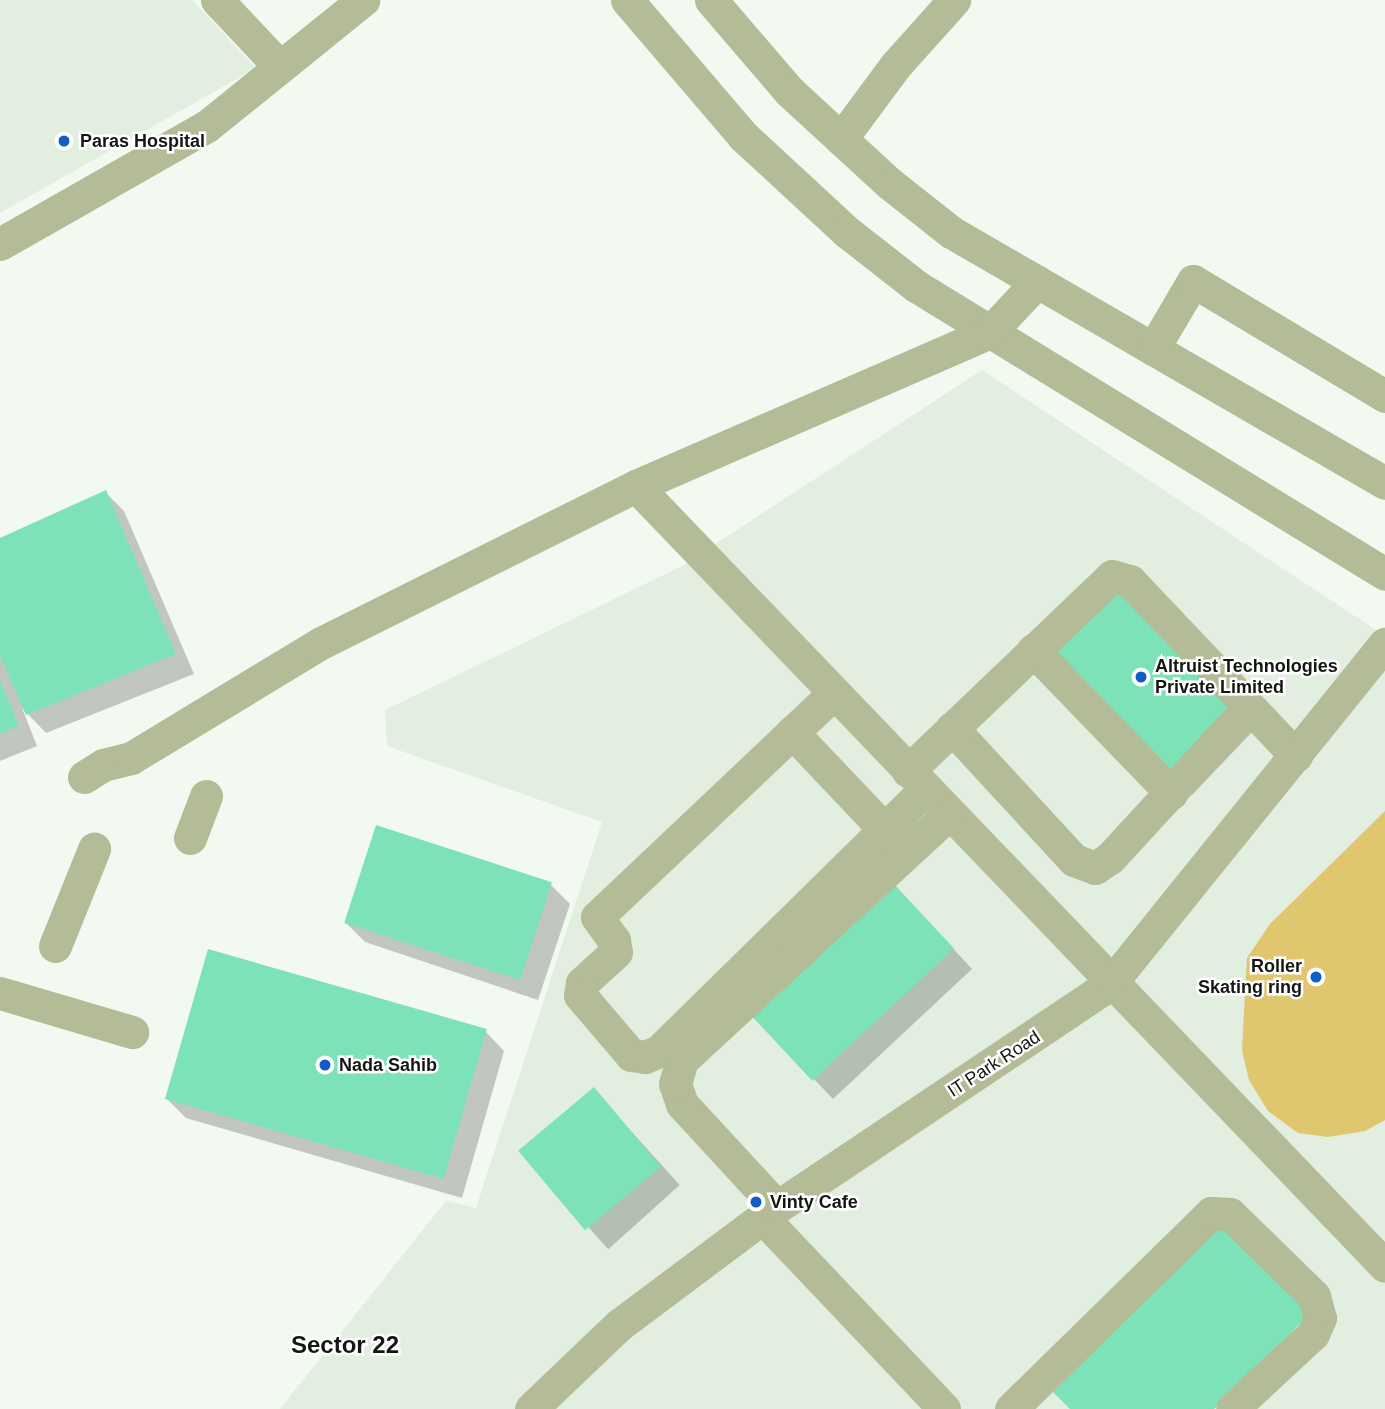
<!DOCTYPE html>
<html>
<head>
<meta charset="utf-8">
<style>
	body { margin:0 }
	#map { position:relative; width:1385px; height:1409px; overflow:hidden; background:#f2f9f1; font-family:Arial,sans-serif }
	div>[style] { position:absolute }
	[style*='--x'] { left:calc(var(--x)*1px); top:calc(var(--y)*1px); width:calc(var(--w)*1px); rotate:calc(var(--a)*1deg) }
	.built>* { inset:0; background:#e2eee0 }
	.green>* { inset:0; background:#dfc66f }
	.shadow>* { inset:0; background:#0003; transform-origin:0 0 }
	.building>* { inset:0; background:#7ee2b8; transform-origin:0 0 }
	.minor>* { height:33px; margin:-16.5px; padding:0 16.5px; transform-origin:16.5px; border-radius:16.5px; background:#b4bc97 }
	.dots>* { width:19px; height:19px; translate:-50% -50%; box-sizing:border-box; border:4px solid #fff; border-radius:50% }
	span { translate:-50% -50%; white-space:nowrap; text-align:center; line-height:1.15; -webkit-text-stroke:5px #fff; paint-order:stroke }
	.poi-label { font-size:18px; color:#131613; font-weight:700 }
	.left { translate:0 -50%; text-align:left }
	.right { translate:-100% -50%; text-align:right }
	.street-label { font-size:18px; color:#131613 }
	.district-label { font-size:24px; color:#131613; font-weight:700 }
</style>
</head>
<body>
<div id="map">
	<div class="built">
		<i style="clip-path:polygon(0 0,192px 0,256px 68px,0 213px)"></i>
		<i style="clip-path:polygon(982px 370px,1385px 636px,1385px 1409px,280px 1409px,446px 1201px,476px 1208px,602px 822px,387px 746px,385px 710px,680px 567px)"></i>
	</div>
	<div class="green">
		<i style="clip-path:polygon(1385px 811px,1385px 1120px,1365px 1131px,1328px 1137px,1298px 1133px,1268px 1111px,1249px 1080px,1242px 1050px,1247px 958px,1270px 924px)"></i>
	</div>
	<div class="shadow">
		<i style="clip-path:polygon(105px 492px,124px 511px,194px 674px,46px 733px,22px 708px,37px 746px,0 761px,0 540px)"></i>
		<i style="clip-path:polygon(1114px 584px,1255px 729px,1192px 795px,1173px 776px)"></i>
		<i style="clip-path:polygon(551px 885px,570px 904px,538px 1000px,365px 942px,345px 922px)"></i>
		<i style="clip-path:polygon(911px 903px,972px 969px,833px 1099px,752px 1014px)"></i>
		<i style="clip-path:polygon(485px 1031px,504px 1051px,462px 1198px,186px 1118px,167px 1099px)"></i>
		<i style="left:594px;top:1090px;width:128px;height:96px;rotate:48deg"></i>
	</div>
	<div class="building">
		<i style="clip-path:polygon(106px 490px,176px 654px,26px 715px,0 656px,0 538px)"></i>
		<i style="left:1114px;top:581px;width:177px;height:96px;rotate:46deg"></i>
		<i style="clip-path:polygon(0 681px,19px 726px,0 734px)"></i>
		<i style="left:376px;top:825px;width:185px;height:103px;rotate:18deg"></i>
		<i style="left:892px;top:882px;width:91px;height:194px;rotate:47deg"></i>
		<i style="left:208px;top:949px;width:290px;height:156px;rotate:16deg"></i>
		<i style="left:594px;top:1087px;width:104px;height:99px;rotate:50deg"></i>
		<i style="clip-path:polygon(1220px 1220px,1311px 1313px,1214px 1409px,1070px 1409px,1050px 1389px)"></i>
	</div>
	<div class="minor">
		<i style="--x:217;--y:0;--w:92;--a:46.8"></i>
		<i style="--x:627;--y:0;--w:179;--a:49.5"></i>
		<i style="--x:743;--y:136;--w:142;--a:42.7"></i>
		<i style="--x:847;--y:232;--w:88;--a:38"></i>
		<i style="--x:916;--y:286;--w:550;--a:31.55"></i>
		<i style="--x:711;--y:0;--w:120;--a:49.4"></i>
		<i style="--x:789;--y:91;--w:136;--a:42.6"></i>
		<i style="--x:889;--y:183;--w:79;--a:38.3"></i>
		<i style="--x:951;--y:232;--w:501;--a:30.04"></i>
		<i style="--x:841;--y:139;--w:91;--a:-53.5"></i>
		<i style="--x:895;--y:66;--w:89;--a:-48.2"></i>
		<i style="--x:0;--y:244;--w:238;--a:-29.7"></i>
		<i style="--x:207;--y:126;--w:201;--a:-38.9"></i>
		<i style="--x:1153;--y:349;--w:79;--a:-59.5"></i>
		<i style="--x:1193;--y:281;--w:224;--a:30.9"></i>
		<i style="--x:636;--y:486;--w:386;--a:-23.5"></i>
		<i style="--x:990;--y:332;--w:69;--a:-46.8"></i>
		<i style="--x:1033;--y:650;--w:199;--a:46"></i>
		<i style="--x:834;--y:693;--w:326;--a:136.6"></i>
		<i style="--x:597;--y:917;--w:29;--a:54"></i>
		<i style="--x:614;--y:940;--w:12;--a:81"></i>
		<i style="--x:616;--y:952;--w:46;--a:137.6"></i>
		<i style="--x:582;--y:983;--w:12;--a:99"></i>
		<i style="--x:580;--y:995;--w:79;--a:49.6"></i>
		<i style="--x:631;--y:1055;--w:14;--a:8"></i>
		<i style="--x:645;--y:1057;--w:15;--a:-23"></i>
		<i style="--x:659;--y:1051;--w:374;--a:-44.5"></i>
		<i style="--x:952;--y:728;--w:180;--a:47.3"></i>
		<i style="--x:1074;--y:860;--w:22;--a:21"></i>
		<i style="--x:1095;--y:868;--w:18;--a:-34"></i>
		<i style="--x:1110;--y:858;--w:205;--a:-47.4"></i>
		<i style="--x:792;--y:732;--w:137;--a:46.5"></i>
		<i style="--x:908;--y:771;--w:282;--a:-43.7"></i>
		<i style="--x:1112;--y:576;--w:19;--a:16"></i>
		<i style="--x:1130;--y:581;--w:241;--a:46.5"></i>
		<i style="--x:84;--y:777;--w:22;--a:-32"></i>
		<i style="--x:103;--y:765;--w:29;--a:-14"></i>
		<i style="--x:131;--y:758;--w:222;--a:-31.2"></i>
		<i style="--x:321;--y:643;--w:352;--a:-26.5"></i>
		<i style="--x:636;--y:486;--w:1081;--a:46.16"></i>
		<i style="--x:190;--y:838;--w:45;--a:-69.1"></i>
		<i style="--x:55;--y:946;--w:105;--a:-68.1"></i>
		<i style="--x:0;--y:993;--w:138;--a:16.5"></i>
		<i style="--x:777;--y:1207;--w:140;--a:-132.7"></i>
		<i style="--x:682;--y:1104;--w:21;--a:-109"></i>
		<i style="--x:675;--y:1084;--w:25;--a:-74"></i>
		<i style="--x:682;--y:1060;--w:363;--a:-42.7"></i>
		<i style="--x:763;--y:1218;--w:263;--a:46.5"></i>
		<i style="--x:531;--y:1409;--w:122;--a:-43.7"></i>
		<i style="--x:619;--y:1325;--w:197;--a:-36.8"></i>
		<i style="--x:777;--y:1207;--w:402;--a:-33.8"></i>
		<i style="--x:1111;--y:983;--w:436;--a:-51.1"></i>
		<i style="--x:1011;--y:1409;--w:280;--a:-44.4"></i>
		<i style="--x:1211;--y:1213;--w:19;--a:3"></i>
		<i style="--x:1230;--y:1214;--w:117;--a:44.3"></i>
		<i style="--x:1314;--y:1296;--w:23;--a:75"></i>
		<i style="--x:1320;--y:1318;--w:17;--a:114"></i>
		<i style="--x:1313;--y:1334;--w:110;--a:137.2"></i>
	</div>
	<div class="dots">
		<i style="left:64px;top:141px;background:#105dc7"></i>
		<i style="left:1141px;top:677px;background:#105dc7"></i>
		<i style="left:1316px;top:977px;background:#105dc7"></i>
		<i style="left:325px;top:1065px;background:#105dc7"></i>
		<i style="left:756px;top:1202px;background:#105dc7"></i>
	</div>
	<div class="poi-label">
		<span class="left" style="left:80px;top:141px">Paras Hospital</span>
		<span class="left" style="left:1155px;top:677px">Altruist Technologies<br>Private Limited</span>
		<span class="right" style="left:1302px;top:977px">Roller<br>Skating ring</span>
		<span class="left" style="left:339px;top:1065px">Nada Sahib</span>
		<span class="left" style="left:770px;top:1202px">Vinty Cafe</span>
	</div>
	<div class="street-label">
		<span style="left:994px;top:1064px;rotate:-33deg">IT Park Road</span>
	</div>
	<div class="district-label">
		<span style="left:345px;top:1345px">Sector 22</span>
	</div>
</div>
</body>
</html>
